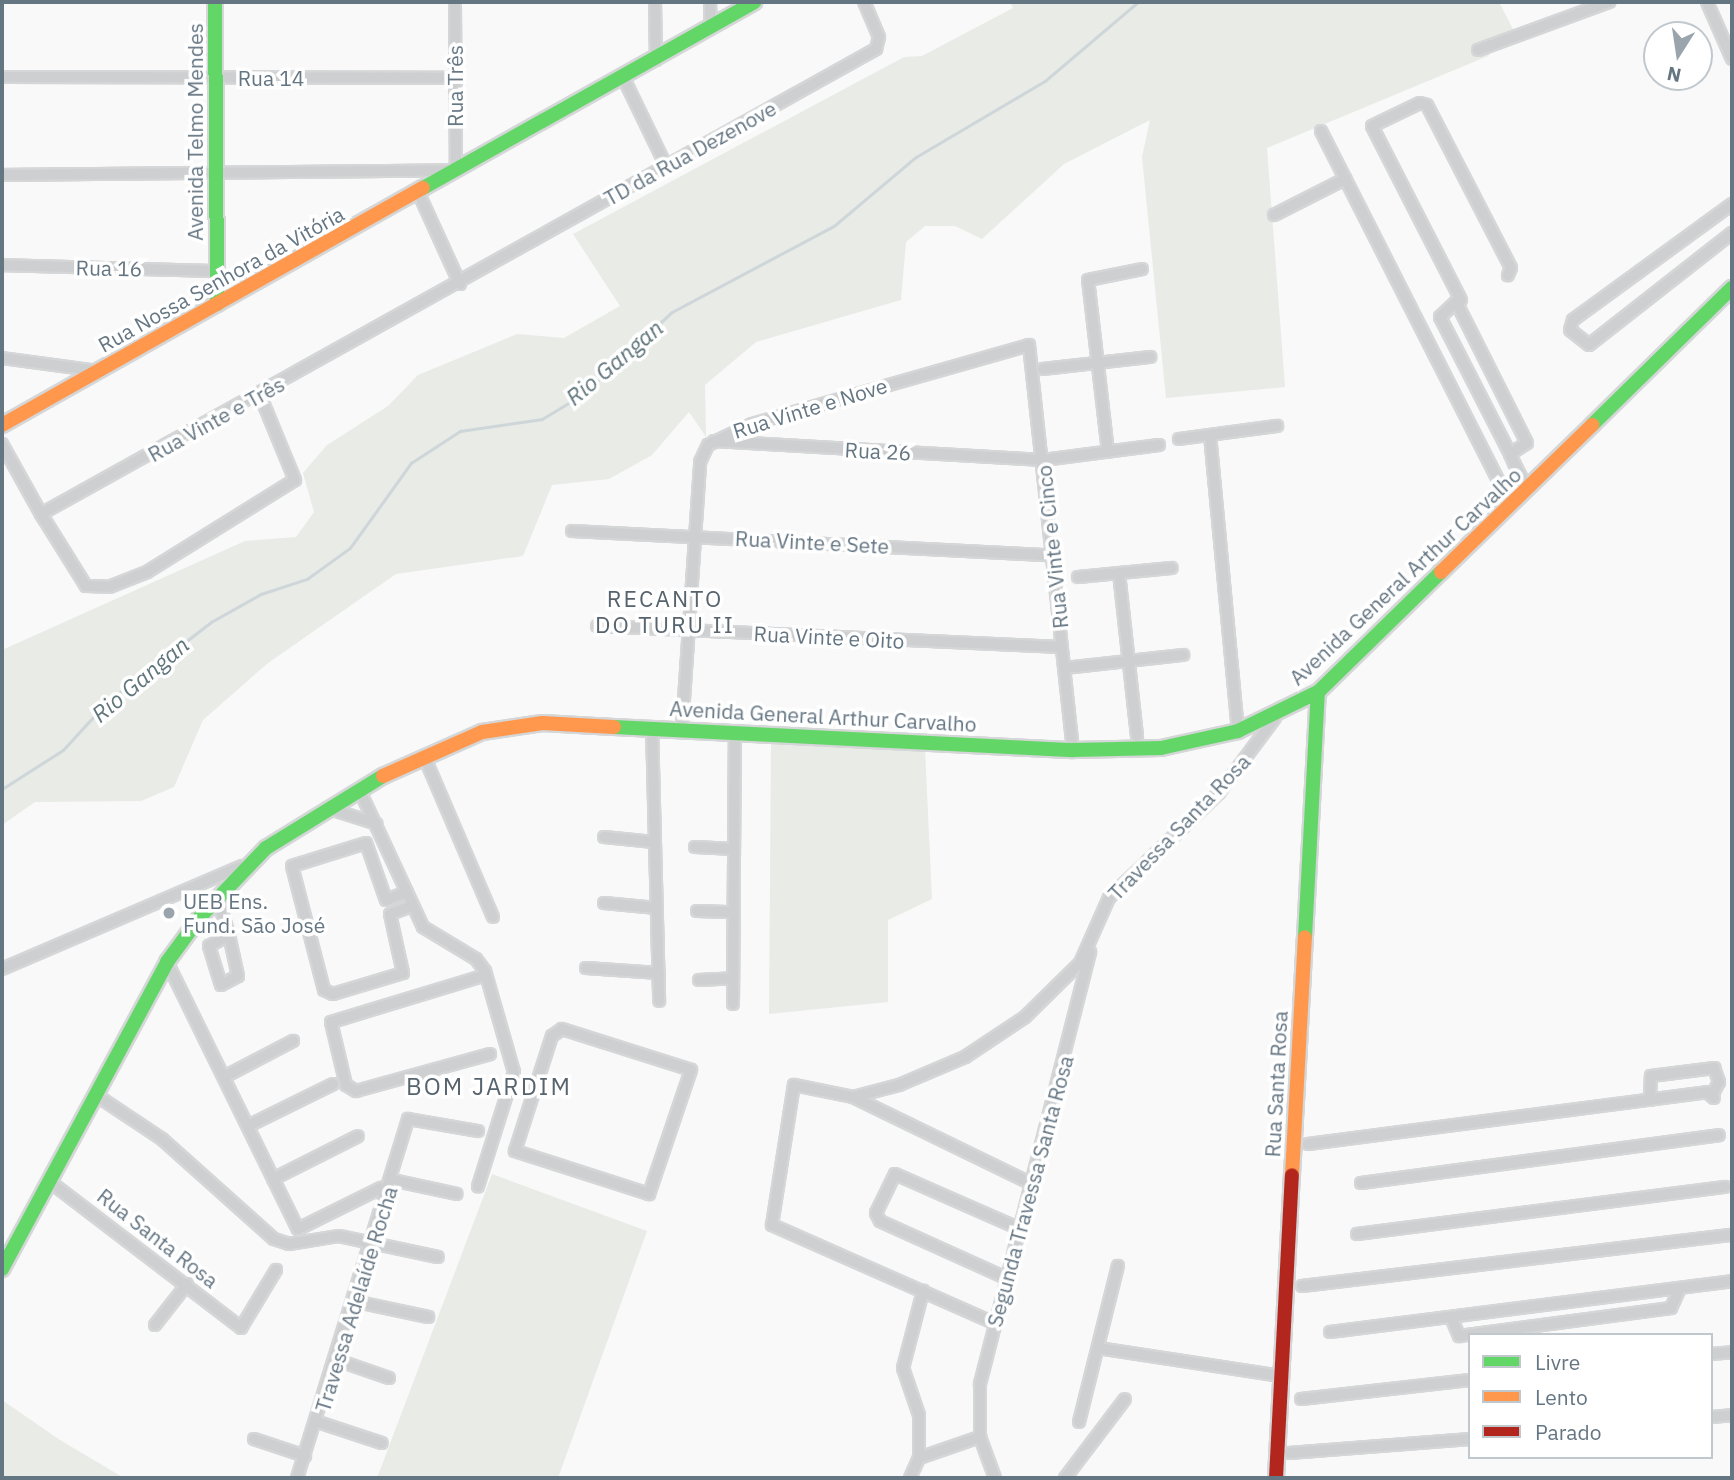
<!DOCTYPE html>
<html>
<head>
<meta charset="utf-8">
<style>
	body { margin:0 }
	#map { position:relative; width:1734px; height:1480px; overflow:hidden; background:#f9f9f9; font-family:"IBM Plex Sans",sans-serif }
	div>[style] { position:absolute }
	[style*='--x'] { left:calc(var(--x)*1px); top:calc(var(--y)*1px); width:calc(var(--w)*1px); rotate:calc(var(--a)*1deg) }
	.green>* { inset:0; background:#e8ebe6 }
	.stream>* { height:2.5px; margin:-1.25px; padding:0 1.25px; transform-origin:1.25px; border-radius:1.25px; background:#ced6d9 }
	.roads { filter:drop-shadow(2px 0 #d5d6d7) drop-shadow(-2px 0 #d5d6d7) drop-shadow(0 2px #d5d6d7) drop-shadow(0 -2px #d5d6d7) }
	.street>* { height:10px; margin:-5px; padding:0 5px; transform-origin:5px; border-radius:5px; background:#cecfd0 }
	.fast>* { height:14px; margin:-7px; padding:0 7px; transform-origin:7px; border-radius:7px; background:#63d668 }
	.slow>* { height:14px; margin:-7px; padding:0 7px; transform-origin:7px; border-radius:7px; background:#ff974d }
	.jam>* { height:14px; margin:-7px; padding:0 7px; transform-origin:7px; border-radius:7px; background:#b3261e }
	.dots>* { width:19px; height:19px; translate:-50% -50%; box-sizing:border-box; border:4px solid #fff; border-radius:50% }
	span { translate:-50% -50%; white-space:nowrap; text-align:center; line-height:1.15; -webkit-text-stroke:7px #fff; paint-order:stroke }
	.street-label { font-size:21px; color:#657683 }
	.poi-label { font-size:21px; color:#657683 }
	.left { translate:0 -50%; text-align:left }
	.water-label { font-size:23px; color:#60757c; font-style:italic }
	.neighbourhood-label { font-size:23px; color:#57646e; letter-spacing:2px }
	.quarter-label { font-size:24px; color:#57646e; letter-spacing:2px }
	.frame { position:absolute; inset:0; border:4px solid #657683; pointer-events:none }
	.legend { position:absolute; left:1468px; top:1333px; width:245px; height:126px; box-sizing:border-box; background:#fff; border:2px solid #c1c8cd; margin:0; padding:9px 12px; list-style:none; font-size:21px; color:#657683 }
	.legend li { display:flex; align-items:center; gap:14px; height:35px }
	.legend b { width:35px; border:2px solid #c1c8cd }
	.north { position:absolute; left:1643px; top:21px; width:70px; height:70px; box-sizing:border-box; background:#fff; border:2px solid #c1c8cd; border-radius:50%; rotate:192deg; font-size:19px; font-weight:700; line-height:28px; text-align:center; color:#657683 }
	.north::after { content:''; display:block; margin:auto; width:24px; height:32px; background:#99a4ac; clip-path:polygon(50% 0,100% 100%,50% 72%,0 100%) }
</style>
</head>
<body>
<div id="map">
	<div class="green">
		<i style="clip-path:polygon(1010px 2px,1499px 2px,1513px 29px,1488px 56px,1267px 148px,1285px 387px,1166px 398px,1142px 157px,1150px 120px,1064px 164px,982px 239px,955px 226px,925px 226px,906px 242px,901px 300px,756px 342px,705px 385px,706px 437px,689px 412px,652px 455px,609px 479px,552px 485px,523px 556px,396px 574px,268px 663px,203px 720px,174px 787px,141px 801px,35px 802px,2px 825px,2px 650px,245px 541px,296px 537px,314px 512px,303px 473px,327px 445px,388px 406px,418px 375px,517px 334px,564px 338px,620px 306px,573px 234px,904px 57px,922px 56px,1013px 8px)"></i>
		<i style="clip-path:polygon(771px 744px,925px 749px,932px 899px,888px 920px,888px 1002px,769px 1014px)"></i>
		<i style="clip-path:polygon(492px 1174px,647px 1231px,558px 1478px,377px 1478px)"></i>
		<i style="clip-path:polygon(2px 1400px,60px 1440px,124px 1478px,2px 1478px)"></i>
	</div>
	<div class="stream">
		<i style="--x:2;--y:789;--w:72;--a:-32.6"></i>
		<i style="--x:63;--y:750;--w:64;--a:-47.5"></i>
		<i style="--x:106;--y:703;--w:133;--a:-37.6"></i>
		<i style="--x:211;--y:622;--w:57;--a:-29.2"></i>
		<i style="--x:261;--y:594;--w:48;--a:-18.1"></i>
		<i style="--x:307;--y:579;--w:53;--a:-35.8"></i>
		<i style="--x:350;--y:548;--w:105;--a:-54.3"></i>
		<i style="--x:411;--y:463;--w:59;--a:-33.1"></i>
		<i style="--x:460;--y:431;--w:83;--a:-8.3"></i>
		<i style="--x:542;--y:419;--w:47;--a:-31"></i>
		<i style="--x:582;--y:395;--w:122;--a:-42.7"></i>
		<i style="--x:672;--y:312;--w:183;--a:-28"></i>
		<i style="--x:834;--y:226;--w:107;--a:-40.1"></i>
		<i style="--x:916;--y:157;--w:150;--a:-30.5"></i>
		<i style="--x:1045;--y:81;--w:122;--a:-40.3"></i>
	</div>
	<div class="roads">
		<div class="street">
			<i style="--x:455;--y:2;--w:168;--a:89.7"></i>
			<i style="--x:655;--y:2;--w:58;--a:89"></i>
			<i style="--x:710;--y:2;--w:25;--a:88"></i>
			<i style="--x:1707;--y:2;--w:62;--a:66.3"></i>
			<i style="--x:1478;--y:50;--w:140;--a:-20.1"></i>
			<i style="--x:2;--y:77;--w:453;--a:0.1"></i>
			<i style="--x:624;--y:79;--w:97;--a:64.2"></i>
			<i style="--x:1321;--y:131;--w:420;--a:63.1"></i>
			<i style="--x:2;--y:175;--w:453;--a:-0.6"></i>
			<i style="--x:419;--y:194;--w:99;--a:65.5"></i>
			<i style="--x:1732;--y:204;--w:197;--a:143.9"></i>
			<i style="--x:1573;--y:320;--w:10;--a:107"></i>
			<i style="--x:1570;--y:330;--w:24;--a:38"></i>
			<i style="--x:1589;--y:345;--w:182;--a:-38.1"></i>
			<i style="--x:1274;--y:215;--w:80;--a:-26.9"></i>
			<i style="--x:2;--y:265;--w:215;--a:1.6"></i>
			<i style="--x:1461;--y:300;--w:195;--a:-117.1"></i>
			<i style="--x:1372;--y:126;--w:53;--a:-25.6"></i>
			<i style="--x:1420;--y:103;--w:7;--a:16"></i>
			<i style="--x:1427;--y:105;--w:183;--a:62.7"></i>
			<i style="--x:1511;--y:268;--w:8;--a:113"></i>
			<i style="--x:2;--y:358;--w:97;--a:7.7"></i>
			<i style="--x:1043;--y:369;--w:108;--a:-6.4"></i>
			<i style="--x:1210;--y:435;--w:297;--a:84.6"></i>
			<i style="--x:1179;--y:439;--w:99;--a:-7.6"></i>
			<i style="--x:714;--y:441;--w:330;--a:3.3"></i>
			<i style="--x:1043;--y:460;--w:117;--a:-7.4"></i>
			<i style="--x:2;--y:444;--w:80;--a:60.9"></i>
			<i style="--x:41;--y:514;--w:956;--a:-29.11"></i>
			<i style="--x:876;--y:49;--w:12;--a:-76"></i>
			<i style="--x:879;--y:37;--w:38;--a:-113"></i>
			<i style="--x:1108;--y:452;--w:173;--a:-96.6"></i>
			<i style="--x:1088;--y:280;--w:55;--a:-11.5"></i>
			<i style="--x:1510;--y:454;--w:20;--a:-33"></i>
			<i style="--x:1527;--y:443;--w:158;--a:-116.7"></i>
			<i style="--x:1456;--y:302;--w:22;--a:137"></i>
			<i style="--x:1440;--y:317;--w:154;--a:62.9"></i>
			<i style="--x:1510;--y:454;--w:10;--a:66"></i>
			<i style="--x:1514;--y:463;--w:30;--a:63"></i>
			<i style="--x:41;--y:514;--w:85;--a:58"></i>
			<i style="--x:86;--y:586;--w:23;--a:2"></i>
			<i style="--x:109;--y:587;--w:41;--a:-21.5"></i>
			<i style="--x:147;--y:572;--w:174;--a:-31.9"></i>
			<i style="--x:295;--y:480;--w:92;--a:-112.4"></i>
			<i style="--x:572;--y:531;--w:482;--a:2.9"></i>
			<i style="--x:1119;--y:573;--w:164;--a:83.7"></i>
			<i style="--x:1078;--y:577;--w:94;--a:-5.5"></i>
			<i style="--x:597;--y:626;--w:465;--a:2.6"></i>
			<i style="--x:1065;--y:668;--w:119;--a:-6.3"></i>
			<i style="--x:652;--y:727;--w:274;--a:88.5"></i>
			<i style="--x:682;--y:729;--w:268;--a:-86.1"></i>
			<i style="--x:700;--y:462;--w:19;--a:-65"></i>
			<i style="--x:708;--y:445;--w:49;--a:-25.5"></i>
			<i style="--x:752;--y:424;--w:288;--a:-15.9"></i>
			<i style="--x:1029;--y:345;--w:407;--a:83.8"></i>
			<i style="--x:424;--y:756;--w:175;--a:66.8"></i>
			<i style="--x:359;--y:789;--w:152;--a:65.1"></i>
			<i style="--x:423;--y:927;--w:62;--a:31.1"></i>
			<i style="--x:476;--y:959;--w:15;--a:53"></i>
			<i style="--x:485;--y:971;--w:105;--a:74"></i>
			<i style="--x:514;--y:1072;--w:120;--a:107.5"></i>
			<i style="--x:327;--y:808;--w:52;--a:17.7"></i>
			<i style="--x:604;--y:837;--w:50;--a:5.7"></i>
			<i style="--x:695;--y:847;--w:39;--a:3"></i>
			<i style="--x:407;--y:892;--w:22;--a:159"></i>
			<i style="--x:386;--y:900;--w:60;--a:-109.3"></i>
			<i style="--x:366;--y:843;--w:77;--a:162.7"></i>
			<i style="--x:292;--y:866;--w:128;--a:75.5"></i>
			<i style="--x:324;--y:990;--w:10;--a:24"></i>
			<i style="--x:333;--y:994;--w:73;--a:-16.7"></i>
			<i style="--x:403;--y:973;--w:60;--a:-102.4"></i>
			<i style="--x:390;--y:914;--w:23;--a:-20"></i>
			<i style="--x:215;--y:897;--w:23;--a:67"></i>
			<i style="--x:224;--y:918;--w:18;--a:74"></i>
			<i style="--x:229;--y:935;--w:42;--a:77.6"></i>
			<i style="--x:238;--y:976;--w:19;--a:152"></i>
			<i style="--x:221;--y:985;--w:41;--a:-107.1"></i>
			<i style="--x:209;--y:946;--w:23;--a:-29"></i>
			<i style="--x:604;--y:903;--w:53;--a:5.4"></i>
			<i style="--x:697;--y:911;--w:37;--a:2"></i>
			<i style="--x:167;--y:962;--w:297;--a:63.9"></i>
			<i style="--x:298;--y:1229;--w:93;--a:-26.3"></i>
			<i style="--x:586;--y:968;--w:73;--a:3.9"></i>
			<i style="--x:2;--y:969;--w:261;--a:-23.2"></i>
			<i style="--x:486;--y:975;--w:162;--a:163.1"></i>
			<i style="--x:331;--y:1022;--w:65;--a:76.6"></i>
			<i style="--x:346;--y:1085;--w:12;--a:31"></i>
			<i style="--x:356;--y:1091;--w:139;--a:-15.4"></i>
			<i style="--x:699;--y:980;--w:34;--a:-3"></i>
			<i style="--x:733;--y:1004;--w:271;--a:-89.6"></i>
			<i style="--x:562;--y:1029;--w:135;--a:17.6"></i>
			<i style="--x:691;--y:1070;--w:131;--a:108.7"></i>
			<i style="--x:649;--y:1194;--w:141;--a:-162.2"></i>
			<i style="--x:515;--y:1151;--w:121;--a:-72.2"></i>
			<i style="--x:552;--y:1036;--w:12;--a:-35"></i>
			<i style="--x:224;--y:1077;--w:78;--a:-27.6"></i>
			<i style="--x:96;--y:1095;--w:79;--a:33.7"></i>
			<i style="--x:162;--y:1139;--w:150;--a:41.8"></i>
			<i style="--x:274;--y:1239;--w:16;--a:18"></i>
			<i style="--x:289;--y:1244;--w:51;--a:-9.1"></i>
			<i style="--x:339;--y:1236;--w:101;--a:12"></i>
			<i style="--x:853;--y:1097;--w:199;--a:25.9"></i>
			<i style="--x:1650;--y:1100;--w:24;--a:-88"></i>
			<i style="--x:1651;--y:1076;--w:64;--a:-7.2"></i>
			<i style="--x:1714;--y:1068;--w:15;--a:70"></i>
			<i style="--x:1719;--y:1082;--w:15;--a:118"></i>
			<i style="--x:248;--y:1126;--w:95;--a:-26.3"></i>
			<i style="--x:1308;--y:1144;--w:402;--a:-7.4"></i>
			<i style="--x:1707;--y:1092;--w:9;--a:41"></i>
			<i style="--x:273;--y:1179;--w:95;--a:-26.8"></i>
			<i style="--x:392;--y:1180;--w:66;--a:12.2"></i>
			<i style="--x:49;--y:1181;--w:242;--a:37.4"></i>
			<i style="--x:241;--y:1328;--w:68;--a:-58.9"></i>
			<i style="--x:1361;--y:1183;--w:361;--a:-7.6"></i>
			<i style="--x:1357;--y:1234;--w:371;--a:-7.3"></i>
			<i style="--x:1006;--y:1278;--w:138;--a:-155.7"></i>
			<i style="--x:880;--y:1221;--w:9;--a:-117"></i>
			<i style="--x:876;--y:1213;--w:43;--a:-64"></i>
			<i style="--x:895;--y:1174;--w:137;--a:23.7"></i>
			<i style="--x:1302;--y:1286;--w:433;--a:-6.8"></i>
			<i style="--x:353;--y:1301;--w:77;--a:12"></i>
			<i style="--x:1451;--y:1317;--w:21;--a:67"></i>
			<i style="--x:1459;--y:1336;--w:214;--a:-7.5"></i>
			<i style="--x:1671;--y:1308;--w:22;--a:-66"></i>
			<i style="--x:994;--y:1323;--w:243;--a:-156.2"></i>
			<i style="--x:772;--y:1225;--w:142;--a:-81.1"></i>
			<i style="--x:794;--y:1085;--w:60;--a:11.5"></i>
			<i style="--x:853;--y:1097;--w:48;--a:-14.6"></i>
			<i style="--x:899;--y:1085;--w:72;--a:-23"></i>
			<i style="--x:965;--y:1057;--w:72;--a:-33.7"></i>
			<i style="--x:1025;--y:1017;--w:77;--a:-44.5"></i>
			<i style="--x:1080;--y:963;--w:71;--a:-66"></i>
			<i style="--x:1109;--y:898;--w:152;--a:-43.7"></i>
			<i style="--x:1219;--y:793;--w:94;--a:-53.3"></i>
			<i style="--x:155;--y:1325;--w:52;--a:-52"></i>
			<i style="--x:1330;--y:1332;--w:405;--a:-7.2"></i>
			<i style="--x:1098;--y:1348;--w:185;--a:8.7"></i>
			<i style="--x:1711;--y:1354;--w:21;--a:-5"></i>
			<i style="--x:337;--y:1360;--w:55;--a:19.1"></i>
			<i style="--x:1301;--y:1399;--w:170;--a:-6.4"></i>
			<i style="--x:1711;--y:1417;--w:21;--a:-5"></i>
			<i style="--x:318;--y:1422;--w:67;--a:18.2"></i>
			<i style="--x:1079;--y:1422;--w:161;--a:-76"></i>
			<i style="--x:254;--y:1439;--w:54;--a:18.4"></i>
			<i style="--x:1289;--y:1453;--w:182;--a:-4.4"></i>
			<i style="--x:919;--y:1458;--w:65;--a:-19"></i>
			<i style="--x:297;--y:1478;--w:376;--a:-72.8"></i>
			<i style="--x:408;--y:1119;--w:71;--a:9.7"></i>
			<i style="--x:910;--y:1478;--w:22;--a:-66"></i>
			<i style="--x:919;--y:1458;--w:43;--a:-90"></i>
			<i style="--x:919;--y:1415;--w:50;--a:-108.8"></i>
			<i style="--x:903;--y:1368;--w:80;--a:-75.4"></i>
			<i style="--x:995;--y:1478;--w:44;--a:-110.1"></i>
			<i style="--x:980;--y:1437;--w:53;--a:-90"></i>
			<i style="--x:980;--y:1384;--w:446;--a:-75.7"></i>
			<i style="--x:1065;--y:1478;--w:99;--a:-52.8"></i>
		</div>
		<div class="fast">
			<i style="--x:215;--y:2;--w:302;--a:89.6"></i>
			<i style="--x:423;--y:188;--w:380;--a:-29.3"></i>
			<i style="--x:1592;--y:425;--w:196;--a:-44.4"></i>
			<i style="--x:614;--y:727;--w:460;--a:2.9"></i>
			<i style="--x:1073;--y:750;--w:88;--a:-1.3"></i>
			<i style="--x:1161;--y:748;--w:79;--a:-12.4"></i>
			<i style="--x:1238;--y:731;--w:89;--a:-26"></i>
			<i style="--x:1318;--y:692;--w:172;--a:-44.3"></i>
			<i style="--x:1305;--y:937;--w:245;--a:-87"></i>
			<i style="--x:2;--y:1269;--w:349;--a:-61.7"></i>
			<i style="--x:167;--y:962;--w:56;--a:-53.7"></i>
			<i style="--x:200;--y:917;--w:95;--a:-46.3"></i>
			<i style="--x:266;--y:848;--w:137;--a:-31.6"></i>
		</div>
		<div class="slow">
			<i style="--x:2;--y:425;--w:483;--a:-29.4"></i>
			<i style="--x:1441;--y:572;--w:211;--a:-44.2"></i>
			<i style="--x:383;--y:776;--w:108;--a:-24"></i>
			<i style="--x:482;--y:732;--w:61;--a:-8.5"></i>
			<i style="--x:542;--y:723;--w:72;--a:3.2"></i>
			<i style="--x:1292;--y:1175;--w:238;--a:-86.9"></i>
		</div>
		<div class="jam">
			<i style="--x:1276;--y:1478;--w:303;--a:-87"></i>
		</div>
	</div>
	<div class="dots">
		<i style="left:169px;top:913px;background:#99a4ac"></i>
	</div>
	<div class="street-label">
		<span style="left:271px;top:78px">Rua 14</span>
		<span style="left:455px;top:86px;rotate:-90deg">Rua Três</span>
		<span style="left:195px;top:132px;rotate:-90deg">Avenida Telmo Mendes</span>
		<span style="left:690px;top:153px;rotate:-29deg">TD da Rua Dezenove</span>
		<span style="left:109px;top:268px;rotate:1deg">Rua 16</span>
		<span style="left:221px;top:279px;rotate:-29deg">Rua Nossa Senhora da Vitória</span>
		<span style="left:810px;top:408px;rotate:-17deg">Rua Vinte e Nove</span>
		<span style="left:216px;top:419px;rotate:-29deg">Rua Vinte e Três</span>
		<span style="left:878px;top:451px;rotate:3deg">Rua 26</span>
		<span style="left:812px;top:542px;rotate:3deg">Rua Vinte e Sete</span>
		<span style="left:1052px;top:547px;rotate:-96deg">Rua Vinte e Cinco</span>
		<span style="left:1405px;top:576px;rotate:-43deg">Avenida General Arthur Carvalho</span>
		<span style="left:829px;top:637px;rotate:3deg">Rua Vinte e Oito</span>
		<span style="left:823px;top:716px;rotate:3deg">Avenida General Arthur Carvalho</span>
		<span style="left:1179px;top:827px;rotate:-46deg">Travessa Santa Rosa</span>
		<span style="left:1276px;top:1084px;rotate:-87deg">Rua Santa Rosa</span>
		<span style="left:1030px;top:1191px;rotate:-75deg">Segunda Travessa Santa Rosa</span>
		<span style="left:158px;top:1238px;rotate:38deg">Rua Santa Rosa</span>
		<span style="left:356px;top:1299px;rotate:-73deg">Travessa Adelaíde Rocha</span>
	</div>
	<div class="poi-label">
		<span class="left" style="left:183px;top:913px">UEB Ens.<br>Fund. São José</span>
	</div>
	<div class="water-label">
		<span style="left:614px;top:362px;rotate:-40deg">Rio Gangan</span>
		<span style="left:140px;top:679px;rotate:-40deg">Rio Gangan</span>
	</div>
	<div class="neighbourhood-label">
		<span style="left:665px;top:611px">RECANTO<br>DO TURU II</span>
	</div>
	<div class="quarter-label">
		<span style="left:489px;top:1087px">BOM JARDIM</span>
	</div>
	<div class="frame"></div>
	<ul class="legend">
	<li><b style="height:9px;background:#63d668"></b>Livre</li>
	<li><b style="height:9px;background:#ff974d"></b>Lento</li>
	<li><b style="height:9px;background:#b3261e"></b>Parado</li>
	</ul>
	<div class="north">N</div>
</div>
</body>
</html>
